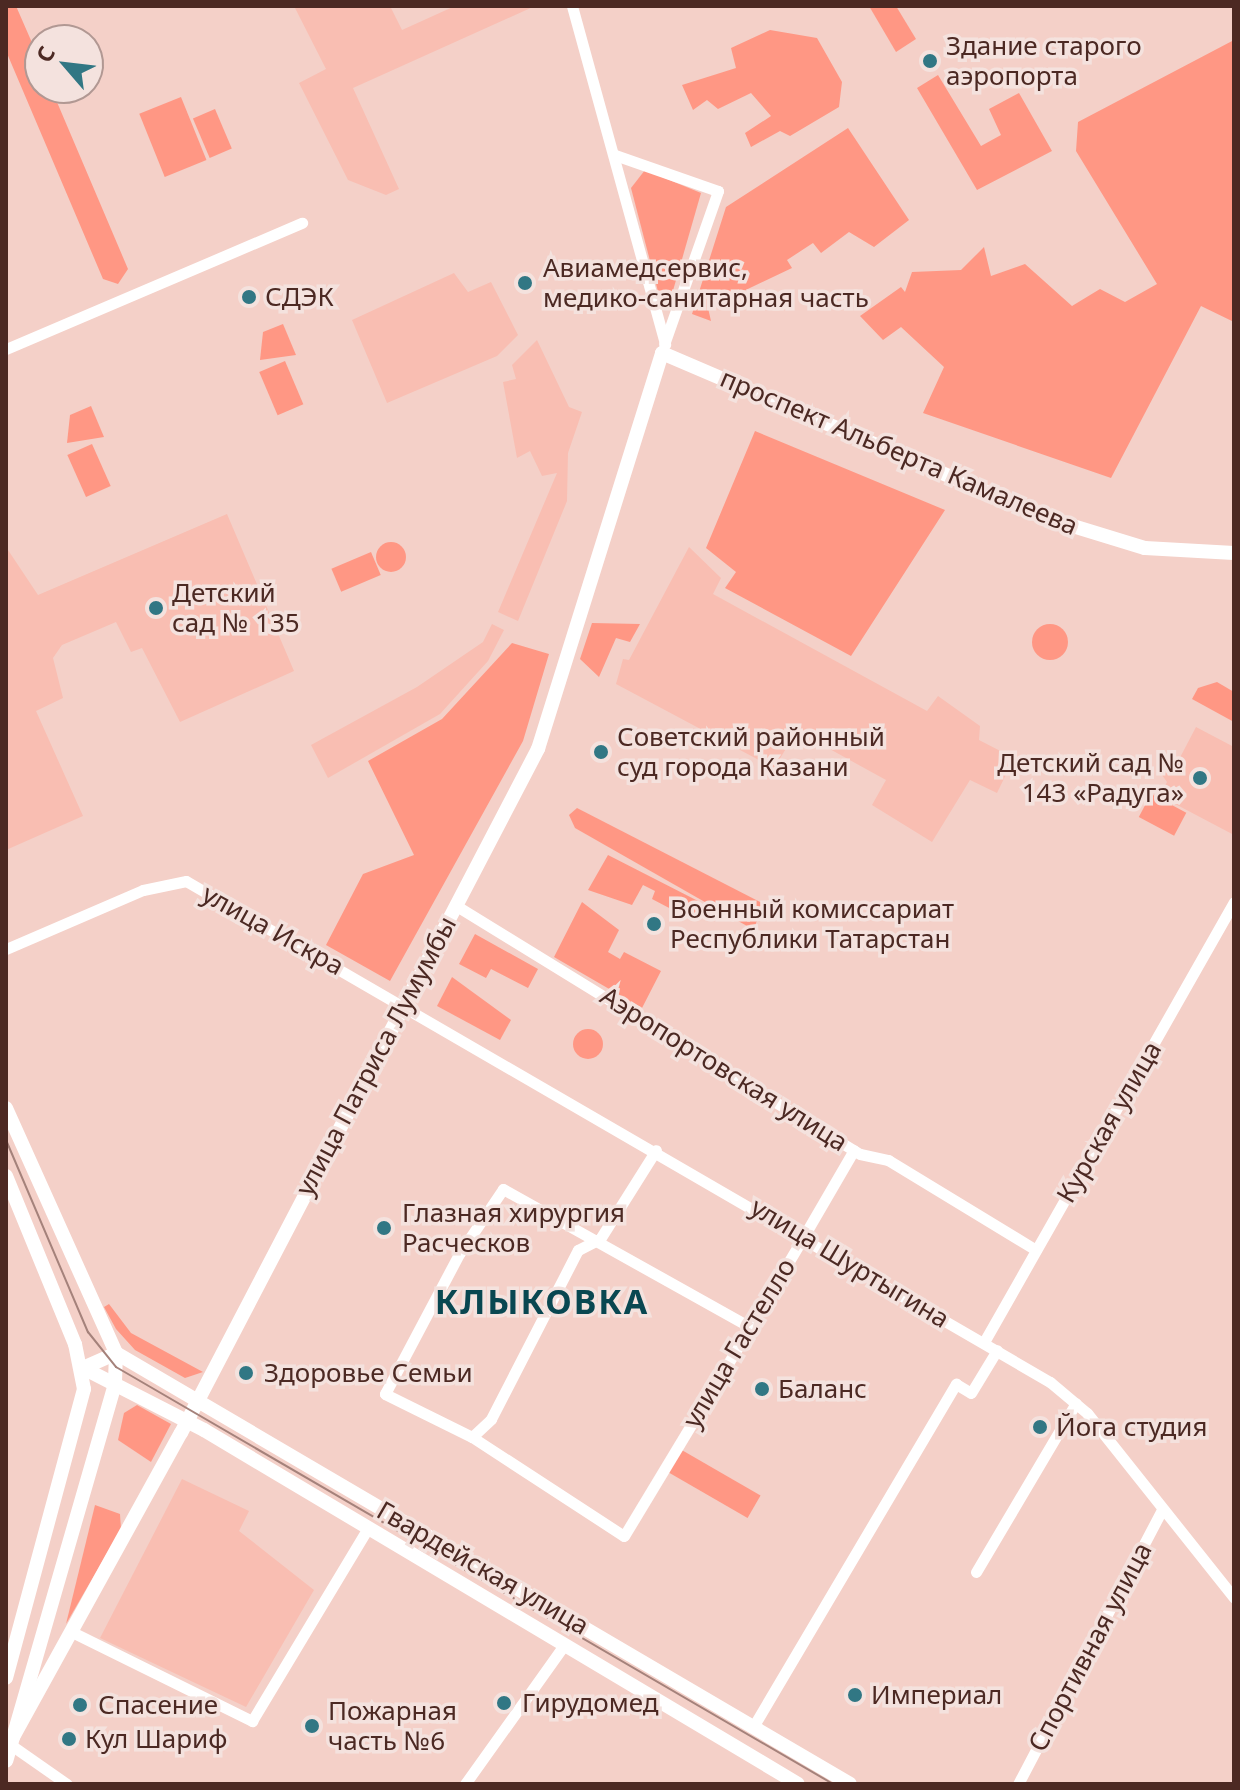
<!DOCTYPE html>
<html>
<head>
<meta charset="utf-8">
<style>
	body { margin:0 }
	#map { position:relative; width:1240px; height:1790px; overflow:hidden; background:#f4d0c8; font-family:"Noto Sans",sans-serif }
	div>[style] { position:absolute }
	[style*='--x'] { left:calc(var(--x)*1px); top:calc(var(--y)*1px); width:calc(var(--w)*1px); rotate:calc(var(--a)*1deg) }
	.built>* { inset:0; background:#f9beb2 }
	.green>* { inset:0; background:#ff9784; transform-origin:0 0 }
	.round { border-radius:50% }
	.minor>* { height:11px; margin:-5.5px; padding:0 5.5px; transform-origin:5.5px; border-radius:5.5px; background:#fff }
	.major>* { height:14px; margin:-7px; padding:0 7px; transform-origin:7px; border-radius:7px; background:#fff }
	.tram>* { height:2px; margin:-1px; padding:0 1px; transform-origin:1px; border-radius:1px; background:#a5827b }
	.dots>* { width:22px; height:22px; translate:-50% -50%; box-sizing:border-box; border:4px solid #f4e2de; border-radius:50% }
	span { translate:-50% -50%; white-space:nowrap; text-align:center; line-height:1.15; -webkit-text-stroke:7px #f4e2de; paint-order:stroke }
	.poi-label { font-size:26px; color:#4c2923 }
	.left { translate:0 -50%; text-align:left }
	.right { translate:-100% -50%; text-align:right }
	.street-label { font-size:26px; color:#4c2923 }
	.district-label { font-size:34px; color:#094751; font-weight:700; letter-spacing:2px }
	.frame { position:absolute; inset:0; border:8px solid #4c2923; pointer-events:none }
	.north { position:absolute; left:24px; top:24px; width:80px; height:80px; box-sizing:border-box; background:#f4e2de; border:2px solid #b19893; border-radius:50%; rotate:298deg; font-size:22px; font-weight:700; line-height:32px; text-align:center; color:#4c2923 }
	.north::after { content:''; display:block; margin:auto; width:28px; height:36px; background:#317784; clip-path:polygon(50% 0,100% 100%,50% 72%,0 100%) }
</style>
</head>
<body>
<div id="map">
	<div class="built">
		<i style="clip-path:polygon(294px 6px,390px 6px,402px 30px,455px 6px,535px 6px,353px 88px,399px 189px,386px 195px,348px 180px,299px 83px,326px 69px)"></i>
		<i style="clip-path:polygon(454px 273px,468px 292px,491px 282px,518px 335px,497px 356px,387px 403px,352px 320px)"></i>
		<i style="clip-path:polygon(537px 340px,569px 407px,582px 412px,568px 453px,567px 501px,518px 621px,498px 612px,557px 473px,542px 476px,530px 451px,517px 458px,503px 382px,516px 379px,512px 365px)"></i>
		<i style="clip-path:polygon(227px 514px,294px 671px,180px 722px,142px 648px,131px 652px,116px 622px,62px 645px,53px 658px,63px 698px,36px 711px,83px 816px,6px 850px,6px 547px,38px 595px)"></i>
		<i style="clip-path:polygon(689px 547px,721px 578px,713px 594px,927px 711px,938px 696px,980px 726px,979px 740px,1014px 758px,997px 793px,970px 780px,932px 842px,872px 805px,886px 780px,797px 731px,774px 768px,616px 684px,623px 659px,629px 660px)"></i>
		<i style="clip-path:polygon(492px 624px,504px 630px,488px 661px,440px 714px,328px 778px,311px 745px,417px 687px,483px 642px)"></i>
		<i style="clip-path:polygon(1196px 727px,1234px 747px,1234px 835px,1160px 796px,1167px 782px,1162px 775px,1174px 769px)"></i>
		<i style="clip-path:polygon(182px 1479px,249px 1511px,239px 1531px,314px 1590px,246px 1707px,100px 1638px)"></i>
	</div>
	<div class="green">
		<i style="clip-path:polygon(6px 6px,16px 6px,40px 61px,40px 88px,51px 88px,128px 269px,118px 284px,103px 279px,6px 51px)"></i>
		<i style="clip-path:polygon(869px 6px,896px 6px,916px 39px,896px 52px)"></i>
		<i style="clip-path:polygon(770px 30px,817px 38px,842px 82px,839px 107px,790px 136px,780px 131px,751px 147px,745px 133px,771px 116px,751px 93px,718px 109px,707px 100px,693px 110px,682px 85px,736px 68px,731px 48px)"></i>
		<i style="clip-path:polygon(1234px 40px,1234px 322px,1201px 306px,1111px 478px,923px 413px,944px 367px,901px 327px,883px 340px,860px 316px,901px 287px,905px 292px,912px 272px,961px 270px,984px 247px,991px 276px,1025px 264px,1072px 306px,1100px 289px,1125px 302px,1157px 284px,1076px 151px,1078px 122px)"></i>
		<i style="clip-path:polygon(938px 75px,981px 146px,1001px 135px,989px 109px,1019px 93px,1052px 151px,977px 190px,917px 88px)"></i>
		<i style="left:181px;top:97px;width:68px;height:45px;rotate:68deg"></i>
		<i style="left:215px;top:109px;width:43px;height:24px;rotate:67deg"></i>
		<i style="clip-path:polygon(848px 128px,909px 220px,874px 247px,849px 232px,821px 253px,813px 243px,787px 260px,792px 268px,708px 308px,711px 321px,692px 314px,726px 207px)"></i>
		<i style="clip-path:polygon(645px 170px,701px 193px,668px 308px,661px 303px,631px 188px)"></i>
		<i style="clip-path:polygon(283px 324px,296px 355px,260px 360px,263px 332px)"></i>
		<i style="left:285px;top:361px;width:47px;height:28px;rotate:67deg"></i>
		<i style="clip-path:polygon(91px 406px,104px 437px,67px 443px,70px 415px)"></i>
		<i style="clip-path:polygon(755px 431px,945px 510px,851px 656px,725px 588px,736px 572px,706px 548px)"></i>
		<i style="left:92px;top:444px;width:46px;height:27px;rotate:66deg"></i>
		<i class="round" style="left:376px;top:542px;width:30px;height:30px"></i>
		<i style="left:371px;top:552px;width:25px;height:43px;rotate:67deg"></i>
		<i style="clip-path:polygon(592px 623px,640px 624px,630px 642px,616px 638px,599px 677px,580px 659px)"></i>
		<i class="round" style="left:1032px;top:624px;width:36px;height:36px"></i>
		<i style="clip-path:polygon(512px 643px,549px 654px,523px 741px,390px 981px,326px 945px,363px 874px,414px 855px,368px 761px,442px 719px)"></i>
		<i style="clip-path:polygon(1217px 682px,1234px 692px,1234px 722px,1192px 699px,1198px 688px)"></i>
		<i style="left:1151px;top:794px;width:40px;height:26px;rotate:28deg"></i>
		<i style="clip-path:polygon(577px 808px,762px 903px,754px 930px,575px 828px,569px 815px)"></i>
		<i style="clip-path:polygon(608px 855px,698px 901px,694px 921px,652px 899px,655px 891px,643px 885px,632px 905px,588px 890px)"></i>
		<i style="clip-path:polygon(582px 902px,619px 930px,608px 952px,620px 959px,624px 952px,661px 971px,642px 1008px,554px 957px)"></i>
		<i style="clip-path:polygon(475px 934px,538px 969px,528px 988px,491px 969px,486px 978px,459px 964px)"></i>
		<i style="clip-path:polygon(452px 977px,511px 1020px,500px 1040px,437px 1006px)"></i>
		<i class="round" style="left:573px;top:1029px;width:30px;height:30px"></i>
		<i style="clip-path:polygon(109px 1304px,131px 1333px,203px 1372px,185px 1378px,135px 1350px,116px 1329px,104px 1307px)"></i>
		<i style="clip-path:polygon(137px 1405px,171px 1424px,151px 1462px,118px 1440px,124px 1413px)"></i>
		<i style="left:680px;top:1449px;width:93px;height:26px;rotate:30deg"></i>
		<i style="clip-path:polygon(95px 1505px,120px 1514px,121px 1529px,66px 1624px)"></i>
	</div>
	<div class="minor">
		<i style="--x:572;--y:6;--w:351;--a:74.6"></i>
		<i style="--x:615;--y:155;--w:109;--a:19.3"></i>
		<i style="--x:718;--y:191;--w:162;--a:109.4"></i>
		<i style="--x:6;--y:349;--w:322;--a:-23.1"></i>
		<i style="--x:455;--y:905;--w:475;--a:31.6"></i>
		<i style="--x:860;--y:1154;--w:29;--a:12"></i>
		<i style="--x:888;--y:1160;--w:173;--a:31.3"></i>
		<i style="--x:6;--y:949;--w:149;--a:-23.3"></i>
		<i style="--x:143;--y:890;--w:44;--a:-11.8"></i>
		<i style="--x:186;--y:881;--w:999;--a:30.11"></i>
		<i style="--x:1050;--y:1382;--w:48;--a:40"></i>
		<i style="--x:1087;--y:1413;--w:236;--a:51.5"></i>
		<i style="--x:750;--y:1327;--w:283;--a:-150.8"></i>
		<i style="--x:503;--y:1189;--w:78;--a:124.1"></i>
		<i style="--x:459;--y:1254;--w:158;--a:117.9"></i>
		<i style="--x:385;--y:1394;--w:97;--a:26.3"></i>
		<i style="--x:472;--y:1437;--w:181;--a:33.1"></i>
		<i style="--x:624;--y:1536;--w:215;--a:-58.9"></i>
		<i style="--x:735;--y:1352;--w:47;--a:-59"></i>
		<i style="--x:759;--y:1312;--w:96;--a:-59.4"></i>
		<i style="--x:808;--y:1229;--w:91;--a:-59.8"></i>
		<i style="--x:984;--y:1342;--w:506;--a:-60.4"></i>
		<i style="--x:472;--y:1437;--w:26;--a:-43"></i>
		<i style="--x:491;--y:1419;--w:190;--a:-62.8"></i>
		<i style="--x:578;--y:1250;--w:25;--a:-27"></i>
		<i style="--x:600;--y:1239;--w:105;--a:-57.8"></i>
		<i style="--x:976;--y:1572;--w:196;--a:-59.4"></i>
		<i style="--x:74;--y:1633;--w:199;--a:26.3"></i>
		<i style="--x:252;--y:1721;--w:225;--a:-59"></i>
		<i style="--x:753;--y:1727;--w:399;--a:-59.4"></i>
		<i style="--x:956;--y:1384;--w:17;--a:31"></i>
		<i style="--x:971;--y:1393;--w:50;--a:-58.8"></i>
		<i style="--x:11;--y:1745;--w:68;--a:34.9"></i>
		<i style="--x:465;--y:1784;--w:171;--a:-54.5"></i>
		<i style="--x:1018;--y:1784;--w:310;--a:-62.3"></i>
	</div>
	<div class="major">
		<i style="--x:6;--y:1108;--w:269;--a:65.8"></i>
		<i style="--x:116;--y:1353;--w:31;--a:92"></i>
		<i style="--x:115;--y:1384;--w:392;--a:106.1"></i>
		<i style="--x:6;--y:1176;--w:182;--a:67.7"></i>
		<i style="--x:75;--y:1344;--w:46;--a:78.7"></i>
		<i style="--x:84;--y:1389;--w:299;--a:105.1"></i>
		<i style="--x:116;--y:1353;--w:851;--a:30.42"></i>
		<i style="--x:83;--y:1368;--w:136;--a:27.1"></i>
		<i style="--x:204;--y:1430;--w:691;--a:30.79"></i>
		<i style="--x:83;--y:1368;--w:36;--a:-24"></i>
		<i style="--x:13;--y:1737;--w:347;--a:-61.1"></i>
		<i style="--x:181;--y:1433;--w:772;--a:-62.44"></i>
		<i style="--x:538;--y:749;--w:415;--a:-72.6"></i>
		<i style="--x:662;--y:353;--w:422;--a:23.2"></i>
		<i style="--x:1050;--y:519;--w:99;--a:17"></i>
		<i style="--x:1145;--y:548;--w:89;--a:3.2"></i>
	</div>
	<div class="tram">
		<i style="--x:6;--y:1140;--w:209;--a:66.9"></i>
		<i style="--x:88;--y:1332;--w:45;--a:51.3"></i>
		<i style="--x:116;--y:1367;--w:829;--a:30.18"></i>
	</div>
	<div class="dots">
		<i style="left:930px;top:61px;background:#317784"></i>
		<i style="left:525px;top:283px;background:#317784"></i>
		<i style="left:249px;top:297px;background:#317784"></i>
		<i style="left:156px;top:608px;background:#317784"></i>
		<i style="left:601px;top:752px;background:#317784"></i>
		<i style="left:1200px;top:778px;background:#317784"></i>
		<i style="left:654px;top:924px;background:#317784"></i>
		<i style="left:384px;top:1228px;background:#317784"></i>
		<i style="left:246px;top:1373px;background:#317784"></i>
		<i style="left:762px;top:1389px;background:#317784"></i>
		<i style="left:1040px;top:1427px;background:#317784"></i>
		<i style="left:855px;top:1695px;background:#317784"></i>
		<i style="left:504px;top:1703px;background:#317784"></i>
		<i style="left:80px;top:1705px;background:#317784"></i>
		<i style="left:312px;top:1726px;background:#317784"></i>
		<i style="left:69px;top:1739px;background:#317784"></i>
	</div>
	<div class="poi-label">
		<span class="left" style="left:946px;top:61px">Здание старого<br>аэропорта</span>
		<span class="left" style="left:543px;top:283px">Авиамедсервис,<br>медико-санитарная часть</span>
		<span class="left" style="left:265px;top:297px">СДЭК</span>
		<span class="left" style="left:172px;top:608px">Детский<br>сад № 135</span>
		<span class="left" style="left:617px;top:752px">Советский районный<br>суд города Казани</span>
		<span class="right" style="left:1184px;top:778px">Детский сад №<br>143 «Радуга»</span>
		<span class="left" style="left:670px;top:924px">Военный комиссариат<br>Республики Татарстан</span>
		<span class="left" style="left:402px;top:1228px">Глазная хирургия<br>Расческов</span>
		<span class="left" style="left:264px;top:1373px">Здоровье Семьи</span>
		<span class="left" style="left:778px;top:1389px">Баланс</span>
		<span class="left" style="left:1056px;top:1427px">Йога студия</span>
		<span class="left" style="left:871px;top:1695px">Империал</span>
		<span class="left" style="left:522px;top:1703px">Гирудомед</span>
		<span class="left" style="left:98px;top:1705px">Спасение</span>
		<span class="left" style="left:328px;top:1726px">Пожарная<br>часть №6</span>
		<span class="left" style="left:85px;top:1739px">Кул Шариф</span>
	</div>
	<div class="street-label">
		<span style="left:899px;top:452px;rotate:23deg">проспект Альберта Камалеева</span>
		<span style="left:273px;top:930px;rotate:29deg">улица Искра</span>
		<span style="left:376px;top:1056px;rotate:-62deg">улица Патриса Лумумбы</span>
		<span style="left:724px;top:1069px;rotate:32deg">Аэропортовская улица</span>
		<span style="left:1109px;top:1122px;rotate:-60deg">Курская улица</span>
		<span style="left:850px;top:1263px;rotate:31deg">улица Шуртыгина</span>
		<span style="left:739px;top:1343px;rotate:-59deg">улица Гастелло</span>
		<span style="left:483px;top:1568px;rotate:30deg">Гвардейская улица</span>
		<span style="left:1090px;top:1647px;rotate:-62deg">Спортивная улица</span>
	</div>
	<div class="district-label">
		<span style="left:542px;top:1302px">КЛЫКОВКА</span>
	</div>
	<div class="frame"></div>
	<div class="north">С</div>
</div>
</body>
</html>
